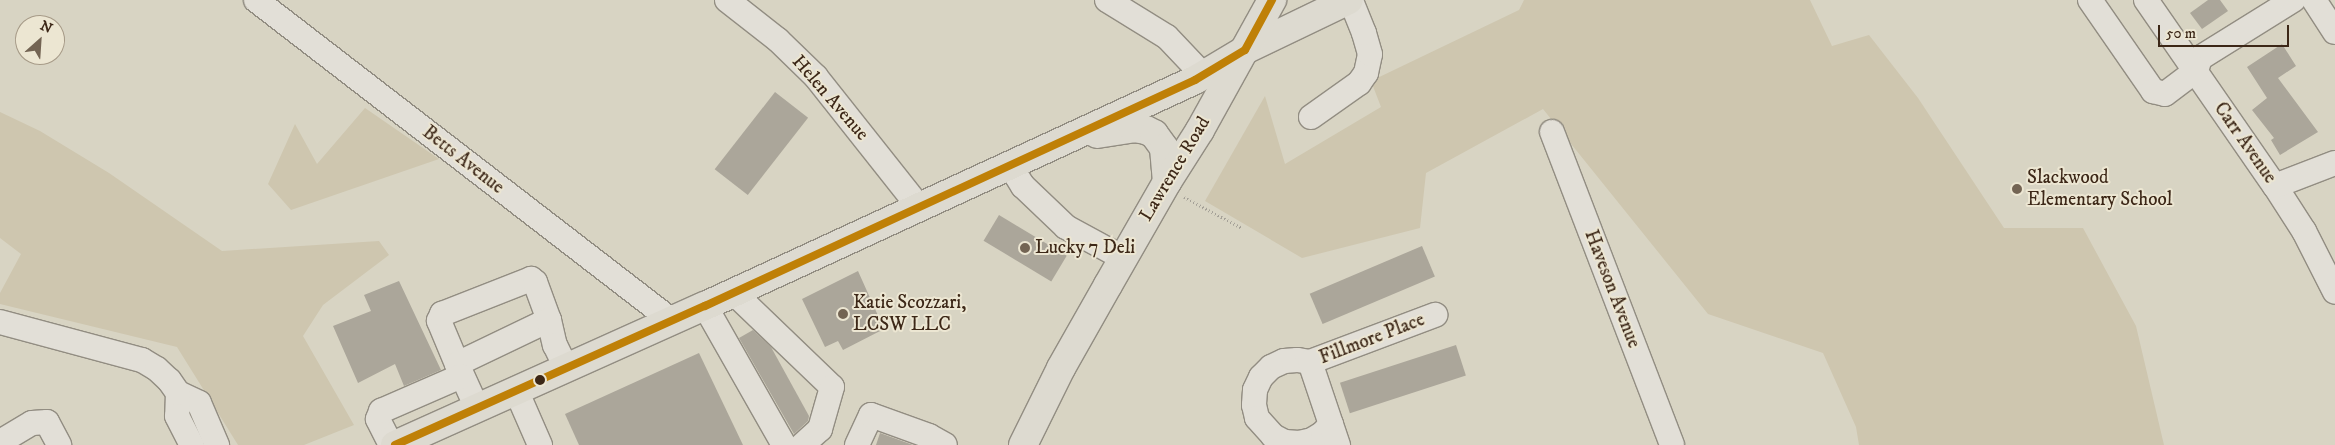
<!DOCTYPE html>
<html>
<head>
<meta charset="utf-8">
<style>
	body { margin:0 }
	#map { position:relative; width:2335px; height:445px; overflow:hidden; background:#d8d4c3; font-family:"IM FELL DW Pica",serif }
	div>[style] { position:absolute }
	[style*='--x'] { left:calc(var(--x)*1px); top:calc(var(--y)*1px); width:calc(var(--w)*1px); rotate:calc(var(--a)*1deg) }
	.green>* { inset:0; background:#cec6af }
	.building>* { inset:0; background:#aba69a; transform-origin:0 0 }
	.path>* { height:3px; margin-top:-1.5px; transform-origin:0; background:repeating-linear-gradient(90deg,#a5a198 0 1px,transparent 0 3.5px) }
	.roads { filter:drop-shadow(1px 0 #928d82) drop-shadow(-1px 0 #928d82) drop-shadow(0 1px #928d82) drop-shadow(0 -1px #928d82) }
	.minor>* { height:24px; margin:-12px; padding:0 12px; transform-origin:12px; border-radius:12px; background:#e2dfd7 }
	.major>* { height:28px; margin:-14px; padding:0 14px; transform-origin:14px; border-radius:14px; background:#dddad0 }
	.bus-1>* { height:8px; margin:-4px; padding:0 4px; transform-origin:4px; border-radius:4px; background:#bf8007 }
	.dots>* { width:14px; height:14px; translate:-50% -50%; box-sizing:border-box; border:2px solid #ece6d2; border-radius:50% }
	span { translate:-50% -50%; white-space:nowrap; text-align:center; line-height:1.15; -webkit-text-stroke:4px #ece6d2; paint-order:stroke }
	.street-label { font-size:19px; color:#3c2717 }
	.poi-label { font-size:19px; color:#3c2717 }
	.left { translate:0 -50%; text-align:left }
	.north { position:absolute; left:15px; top:15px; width:50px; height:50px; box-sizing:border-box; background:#ece6d2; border:1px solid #a69a87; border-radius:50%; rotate:26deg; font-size:14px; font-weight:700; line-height:20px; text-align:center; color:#3c2717 }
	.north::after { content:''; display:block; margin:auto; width:18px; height:22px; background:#736453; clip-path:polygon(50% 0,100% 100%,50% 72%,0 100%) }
	.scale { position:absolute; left:2158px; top:25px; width:131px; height:22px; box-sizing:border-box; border:2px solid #3c2717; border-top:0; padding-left:6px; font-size:15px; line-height:18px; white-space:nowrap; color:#3c2717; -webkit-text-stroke:4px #ece6d2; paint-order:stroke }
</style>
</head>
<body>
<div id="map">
	<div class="green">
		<i style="clip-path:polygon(1524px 0,1810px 0,1832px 46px,1869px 35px,1918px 98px,2004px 228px,2083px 228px,2136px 326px,2164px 445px,1859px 445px,1856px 427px,1823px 353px,1708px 314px,1543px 109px,1426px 173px,1420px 228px,1302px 258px,1205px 201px,1265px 96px,1285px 164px,1381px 107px,1371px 81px,1519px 10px)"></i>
		<i style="clip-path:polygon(365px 108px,439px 159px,291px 210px,268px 184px,295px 124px,317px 164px)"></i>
		<i style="clip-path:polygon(0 112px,40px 131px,109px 173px,222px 251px,379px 241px,389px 255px,323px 305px,303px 336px,354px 425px,304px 445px,238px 445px,177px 347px,0 304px,0 293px,21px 254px,0 238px)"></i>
	</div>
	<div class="building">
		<i style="clip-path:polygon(2208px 0,2220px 0,2228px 11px,2202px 29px,2190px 13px)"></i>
		<i style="clip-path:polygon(2282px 44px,2296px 66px,2278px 78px,2318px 132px,2280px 155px,2271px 140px,2274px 138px,2252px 110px,2267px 98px,2247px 67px)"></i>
		<i style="left:775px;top:92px;width:42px;height:98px;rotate:38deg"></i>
		<i style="left:999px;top:215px;width:79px;height:30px;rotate:31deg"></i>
		<i style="left:1422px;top:246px;width:33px;height:122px;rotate:67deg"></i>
		<i style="clip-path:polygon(858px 271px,884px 329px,843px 350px,838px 341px,825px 347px,802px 299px)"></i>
		<i style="clip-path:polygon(399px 281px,441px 370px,404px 386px,395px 364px,358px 383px,333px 326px,371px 311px,364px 295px)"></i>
		<i style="clip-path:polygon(753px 330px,771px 347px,809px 416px,808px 421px,794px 434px,739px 338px)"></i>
		<i style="left:1456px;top:345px;width:32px;height:122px;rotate:72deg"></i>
		<i style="clip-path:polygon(699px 353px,743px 445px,579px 445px,565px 414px)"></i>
		<i style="clip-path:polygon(880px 433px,913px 445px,876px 445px)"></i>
	</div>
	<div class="path">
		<i style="--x:1184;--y:197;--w:66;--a:28.1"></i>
	</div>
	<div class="roads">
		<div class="minor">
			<i style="--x:256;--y:0;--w:524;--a:37.64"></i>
			<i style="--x:727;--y:0;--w:65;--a:38.1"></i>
			<i style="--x:778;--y:40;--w:53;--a:44.2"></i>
			<i style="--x:816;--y:77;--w:167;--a:51.6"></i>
			<i style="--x:1107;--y:0;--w:70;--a:31.7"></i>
			<i style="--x:1167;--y:37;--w:52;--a:46.5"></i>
			<i style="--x:2090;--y:0;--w:111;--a:55.3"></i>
			<i style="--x:2153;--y:91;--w:12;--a:14"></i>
			<i style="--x:2165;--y:94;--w:39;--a:-37"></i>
			<i style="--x:2196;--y:71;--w:14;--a:-73"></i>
			<i style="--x:2200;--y:58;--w:110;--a:-31.9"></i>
			<i style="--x:2146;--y:0;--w:226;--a:55.3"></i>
			<i style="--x:2275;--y:186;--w:54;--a:57.2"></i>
			<i style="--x:2304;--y:231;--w:68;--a:63.1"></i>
			<i style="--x:2314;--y:0;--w:38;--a:57"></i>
			<i style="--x:1311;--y:117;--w:59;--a:-35.3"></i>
			<i style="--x:1359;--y:83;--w:12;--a:-55"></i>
			<i style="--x:1366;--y:73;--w:19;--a:-78"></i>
			<i style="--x:1370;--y:54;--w:22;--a:-106"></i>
			<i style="--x:1364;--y:33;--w:35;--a:-112"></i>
			<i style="--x:1552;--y:132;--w:335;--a:69"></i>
			<i style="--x:1014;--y:164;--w:11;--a:80"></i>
			<i style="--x:1016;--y:175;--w:13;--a:58"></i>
			<i style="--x:1023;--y:186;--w:59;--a:43.6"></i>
			<i style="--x:1066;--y:227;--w:65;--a:28.5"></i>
			<i style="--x:2275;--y:186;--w:64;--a:-21"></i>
			<i style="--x:733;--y:292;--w:137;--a:43.8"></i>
			<i style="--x:832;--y:387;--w:44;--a:105.9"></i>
			<i style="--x:820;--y:429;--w:24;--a:138"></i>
			<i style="--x:705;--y:306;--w:160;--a:60.4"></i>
			<i style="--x:0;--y:322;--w:147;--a:15"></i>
			<i style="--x:142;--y:360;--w:17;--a:31"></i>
			<i style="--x:157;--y:369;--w:16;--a:43"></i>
			<i style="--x:169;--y:380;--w:16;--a:55"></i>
			<i style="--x:178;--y:393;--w:23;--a:25"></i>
			<i style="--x:199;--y:403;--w:46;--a:66.8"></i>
			<i style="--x:1310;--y:362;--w:13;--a:-171"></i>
			<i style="--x:1297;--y:360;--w:13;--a:176"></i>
			<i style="--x:1284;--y:361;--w:14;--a:155"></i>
			<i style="--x:1271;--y:367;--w:14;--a:135"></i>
			<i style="--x:1261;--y:377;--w:14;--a:115"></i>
			<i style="--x:1255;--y:390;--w:15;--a:94"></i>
			<i style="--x:1254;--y:405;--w:13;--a:77"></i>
			<i style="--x:1257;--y:418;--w:24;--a:48"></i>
			<i style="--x:1273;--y:436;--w:13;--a:27"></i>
			<i style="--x:1285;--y:442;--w:14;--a:4"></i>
			<i style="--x:1299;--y:443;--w:13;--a:-13"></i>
			<i style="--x:1312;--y:440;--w:13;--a:-32"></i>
			<i style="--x:1323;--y:433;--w:12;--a:-48"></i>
			<i style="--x:1310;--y:362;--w:134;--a:-20.6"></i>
			<i style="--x:1310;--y:362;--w:88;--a:71.4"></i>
			<i style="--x:457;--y:364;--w:47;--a:-112.7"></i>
			<i style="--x:439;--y:321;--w:8;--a:-67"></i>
			<i style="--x:442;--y:314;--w:96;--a:-21.5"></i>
			<i style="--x:531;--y:279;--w:5;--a:37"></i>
			<i style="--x:535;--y:282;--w:40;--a:69.8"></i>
			<i style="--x:516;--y:390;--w:60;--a:66.4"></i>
			<i style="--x:178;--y:393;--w:23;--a:92"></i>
			<i style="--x:177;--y:416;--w:33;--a:63"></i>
			<i style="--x:477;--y:408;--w:48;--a:-114.4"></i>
			<i style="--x:457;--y:364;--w:102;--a:-25.6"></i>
			<i style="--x:549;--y:320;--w:26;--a:77"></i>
			<i style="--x:555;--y:345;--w:25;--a:64"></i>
			<i style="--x:0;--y:442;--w:37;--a:-31"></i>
			<i style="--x:32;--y:423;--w:15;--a:-4"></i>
			<i style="--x:47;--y:422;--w:26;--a:62"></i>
			<i style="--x:391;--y:445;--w:29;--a:-117"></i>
			<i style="--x:378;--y:419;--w:9;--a:-69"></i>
			<i style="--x:381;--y:411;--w:87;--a:-23.6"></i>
			<i style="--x:857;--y:445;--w:33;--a:-65"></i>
			<i style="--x:871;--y:415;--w:62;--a:19.9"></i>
			<i style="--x:929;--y:436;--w:18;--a:29"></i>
		</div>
		<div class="major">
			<i style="--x:1097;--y:134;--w:36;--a:-9"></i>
			<i style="--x:1133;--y:128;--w:13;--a:9"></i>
			<i style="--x:1146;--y:130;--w:9;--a:27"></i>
			<i style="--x:1154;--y:134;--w:17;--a:54"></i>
			<i style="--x:1164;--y:148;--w:34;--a:85"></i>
			<i style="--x:395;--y:445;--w:340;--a:-24.2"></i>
			<i style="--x:705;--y:306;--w:540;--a:-24.76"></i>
			<i style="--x:1195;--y:80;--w:58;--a:-31"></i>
			<i style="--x:1245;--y:50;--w:115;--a:-25.7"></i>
			<i style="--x:1023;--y:445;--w:86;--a:-63.7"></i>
			<i style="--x:1061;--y:368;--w:95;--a:-60.5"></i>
			<i style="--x:1108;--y:285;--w:119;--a:-60.2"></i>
			<i style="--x:1167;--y:182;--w:62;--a:-57.6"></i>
			<i style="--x:1200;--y:130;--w:149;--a:-61"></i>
		</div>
	</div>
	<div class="bus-1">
		<i style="--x:395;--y:445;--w:340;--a:-24.2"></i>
		<i style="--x:705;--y:306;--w:540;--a:-24.76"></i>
		<i style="--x:1195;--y:80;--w:58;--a:-31"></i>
		<i style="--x:1245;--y:50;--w:57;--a:-61.6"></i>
	</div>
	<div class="dots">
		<i style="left:2017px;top:189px;background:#736453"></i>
		<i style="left:1025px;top:248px;background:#736453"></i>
		<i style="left:843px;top:314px;background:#736453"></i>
		<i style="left:540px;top:380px;background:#3c2717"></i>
	</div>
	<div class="street-label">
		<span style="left:830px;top:98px;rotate:49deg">Helen Avenue</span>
		<span style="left:2245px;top:143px;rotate:55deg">Carr Avenue</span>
		<span style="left:463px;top:160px;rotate:38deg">Betts Avenue</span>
		<span style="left:1175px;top:169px;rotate:-59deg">Lawrence Road</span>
		<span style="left:1612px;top:289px;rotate:69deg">Haveson Avenue</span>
		<span style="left:1372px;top:339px;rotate:-21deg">Fillmore Place</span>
	</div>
	<div class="poi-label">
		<span class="left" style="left:2027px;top:189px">Slackwood<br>Elementary School</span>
		<span class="left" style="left:1035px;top:248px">Lucky 7 Deli</span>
		<span class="left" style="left:853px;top:314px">Katie Scozzari,<br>LCSW LLC</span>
	</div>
	<div class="north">N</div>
	<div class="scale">50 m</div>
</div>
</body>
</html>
